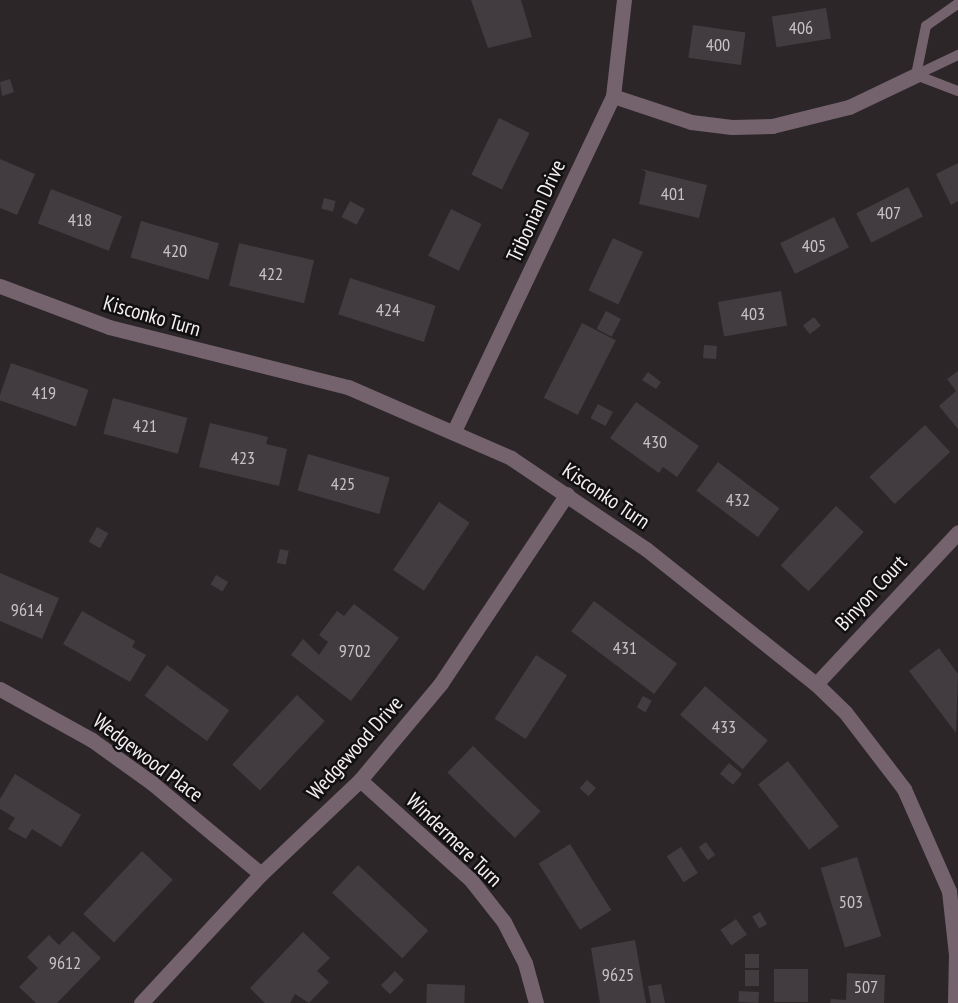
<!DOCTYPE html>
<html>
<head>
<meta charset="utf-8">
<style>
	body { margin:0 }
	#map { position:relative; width:958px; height:1003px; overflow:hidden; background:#2c2629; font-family:"PT Sans Narrow",sans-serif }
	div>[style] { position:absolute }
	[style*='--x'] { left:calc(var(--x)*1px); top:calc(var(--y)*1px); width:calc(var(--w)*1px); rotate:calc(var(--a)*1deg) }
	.building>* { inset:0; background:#423c40; transform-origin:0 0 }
	.service>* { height:10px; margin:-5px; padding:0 5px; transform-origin:5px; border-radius:5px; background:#74636d }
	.minor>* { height:15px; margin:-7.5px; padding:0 7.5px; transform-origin:7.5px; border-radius:7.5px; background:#74636d }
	span { translate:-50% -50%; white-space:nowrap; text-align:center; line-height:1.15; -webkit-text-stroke:5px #121011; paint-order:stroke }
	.number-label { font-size:18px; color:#c8c2c6 }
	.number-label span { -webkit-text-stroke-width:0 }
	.street-label { font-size:21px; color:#f4eff2 }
</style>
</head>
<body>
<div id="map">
	<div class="building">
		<i style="clip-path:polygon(471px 0,521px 0,532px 37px,488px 48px)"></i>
		<i style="left:826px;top:8px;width:31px;height:55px;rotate:81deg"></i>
		<i style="left:693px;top:25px;width:53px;height:33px;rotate:8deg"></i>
		<i style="clip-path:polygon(10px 79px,14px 92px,2px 96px,0 82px)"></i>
		<i style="left:499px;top:118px;width:34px;height:63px;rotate:26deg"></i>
		<i style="clip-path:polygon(0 159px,35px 174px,17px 215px,0 208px)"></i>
		<i style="clip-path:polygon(958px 163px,958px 201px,951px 205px,936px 174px)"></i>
		<i style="clip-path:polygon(641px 169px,707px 185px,699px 218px,639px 204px,646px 172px)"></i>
		<i style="left:908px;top:187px;width:33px;height:58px;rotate:63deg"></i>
		<i style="left:51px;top:189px;width:76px;height:37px;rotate:21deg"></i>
		<i style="left:324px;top:198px;width:12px;height:11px;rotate:14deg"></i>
		<i style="left:350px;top:201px;width:17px;height:18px;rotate:28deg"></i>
		<i style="left:451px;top:209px;width:34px;height:52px;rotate:26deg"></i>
		<i style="left:834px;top:217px;width:34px;height:60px;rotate:64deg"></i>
		<i style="left:141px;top:221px;width:81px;height:38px;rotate:16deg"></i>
		<i style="left:613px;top:238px;width:33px;height:58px;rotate:25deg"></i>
		<i style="left:239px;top:243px;width:77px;height:44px;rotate:13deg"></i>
		<i style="left:350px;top:278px;width:90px;height:38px;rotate:18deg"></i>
		<i style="left:781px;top:291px;width:35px;height:64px;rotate:80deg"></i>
		<i style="left:606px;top:311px;width:17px;height:20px;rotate:28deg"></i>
		<i style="left:814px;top:317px;width:11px;height:14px;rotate:52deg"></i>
		<i style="left:582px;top:323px;width:38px;height:84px;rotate:27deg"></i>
		<i style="left:704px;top:345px;width:13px;height:13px;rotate:4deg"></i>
		<i style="left:11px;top:363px;width:82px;height:39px;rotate:19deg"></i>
		<i style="clip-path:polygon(958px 371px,958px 429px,939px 406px,956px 391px,947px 379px)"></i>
		<i style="clip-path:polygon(648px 372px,661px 382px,656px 389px,642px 380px)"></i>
		<i style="left:113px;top:398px;width:77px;height:37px;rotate:15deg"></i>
		<i style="clip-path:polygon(636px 402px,699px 446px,677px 477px,663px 467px,659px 473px,610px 438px)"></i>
		<i style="left:598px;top:404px;width:17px;height:16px;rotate:28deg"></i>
		<i style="clip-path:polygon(210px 423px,268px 437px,266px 444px,287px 449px,279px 486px,199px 467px)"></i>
		<i style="left:925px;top:425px;width:37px;height:76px;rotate:47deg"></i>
		<i style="left:308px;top:454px;width:85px;height:38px;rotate:16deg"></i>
		<i style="left:718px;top:462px;width:77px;height:36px;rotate:37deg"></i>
		<i style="left:439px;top:502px;width:37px;height:82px;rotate:34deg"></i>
		<i style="left:836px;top:506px;width:38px;height:81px;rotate:43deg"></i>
		<i style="left:97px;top:527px;width:13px;height:17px;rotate:29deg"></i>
		<i style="left:280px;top:549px;width:9px;height:14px;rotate:13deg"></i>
		<i style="clip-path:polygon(0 573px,59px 598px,42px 639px,0 621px)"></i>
		<i style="left:216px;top:575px;width:14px;height:11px;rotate:30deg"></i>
		<i style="left:594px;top:601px;width:104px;height:38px;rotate:37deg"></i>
		<i style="clip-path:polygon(354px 604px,399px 638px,351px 701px,291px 655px,303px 639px,319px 655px,328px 642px,319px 635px,337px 611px,344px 616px)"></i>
		<i style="clip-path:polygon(82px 611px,135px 641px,132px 647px,146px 655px,130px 682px,63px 644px)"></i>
		<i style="clip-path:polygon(939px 648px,958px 674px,956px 733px,909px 671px)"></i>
		<i style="left:536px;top:655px;width:37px;height:76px;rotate:33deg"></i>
		<i style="left:167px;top:665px;width:77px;height:38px;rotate:36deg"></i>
		<i style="left:705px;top:686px;width:83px;height:38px;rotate:41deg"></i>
		<i style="left:297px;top:695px;width:38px;height:95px;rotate:43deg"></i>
		<i style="left:643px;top:696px;width:10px;height:13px;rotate:29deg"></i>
		<i style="left:473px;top:746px;width:94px;height:37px;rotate:44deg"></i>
		<i style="left:788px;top:761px;width:83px;height:38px;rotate:52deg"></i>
		<i style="left:729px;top:763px;width:17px;height:14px;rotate:40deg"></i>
		<i style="clip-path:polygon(15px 774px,81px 815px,61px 847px,32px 829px,26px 839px,8px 829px,15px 818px,0 809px,0 799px)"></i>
		<i style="left:587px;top:780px;width:12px;height:11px;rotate:42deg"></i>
		<i style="left:706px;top:842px;width:16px;height:9px;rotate:55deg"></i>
		<i style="left:570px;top:844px;width:78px;height:37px;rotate:58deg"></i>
		<i style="left:681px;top:847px;width:31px;height:17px;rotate:57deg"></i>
		<i style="left:142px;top:851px;width:42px;height:86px;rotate:43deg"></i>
		<i style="left:857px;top:857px;width:83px;height:38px;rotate:73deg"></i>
		<i style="left:358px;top:865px;width:96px;height:38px;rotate:43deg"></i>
		<i style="left:760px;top:912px;width:14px;height:9px;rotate:60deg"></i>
		<i style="left:736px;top:919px;width:19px;height:19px;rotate:55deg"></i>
		<i style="clip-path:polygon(73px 931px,101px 958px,57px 1003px,36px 1003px,19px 987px,38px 968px,27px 957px,49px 935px,59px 945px)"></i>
		<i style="clip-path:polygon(303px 932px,330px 958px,317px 971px,329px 982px,309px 1003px,295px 994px,290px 1003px,265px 1003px,250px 988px)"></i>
		<i style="clip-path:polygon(635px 940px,646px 1003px,600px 1003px,591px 948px)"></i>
		<i style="left:759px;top:954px;width:14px;height:14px;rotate:90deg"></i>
		<i style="left:774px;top:969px;width:34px;height:33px"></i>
		<i style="left:745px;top:970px;width:14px;height:16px"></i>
		<i style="left:395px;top:971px;width:13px;height:20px;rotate:45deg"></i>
		<i style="clip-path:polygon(847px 973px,885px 975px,884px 1003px,830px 1003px,831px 999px,846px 1000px)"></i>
		<i style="left:427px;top:984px;width:38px;height:19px;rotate:2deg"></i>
		<i style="clip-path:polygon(661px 984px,665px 1003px,651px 1003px,648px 986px)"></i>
		<i style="left:739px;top:991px;width:20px;height:11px;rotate:3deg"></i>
	</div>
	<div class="service">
		<i style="--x:916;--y:75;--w:50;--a:-78.5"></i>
		<i style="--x:926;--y:26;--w:39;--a:-35"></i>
		<i style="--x:916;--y:75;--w:47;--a:-25.5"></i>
		<i style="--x:916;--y:75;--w:45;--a:20.9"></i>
	</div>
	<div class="minor">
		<i style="--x:613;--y:96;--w:82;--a:18.4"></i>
		<i style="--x:691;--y:122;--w:41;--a:7"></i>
		<i style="--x:732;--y:127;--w:40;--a:-1.4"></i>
		<i style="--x:772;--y:126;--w:79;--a:-13.9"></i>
		<i style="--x:849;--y:107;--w:74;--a:-25.5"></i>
		<i style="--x:0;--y:286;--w:116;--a:20.6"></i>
		<i style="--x:109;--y:327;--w:246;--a:14.1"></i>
		<i style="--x:348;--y:387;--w:178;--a:23.5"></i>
		<i style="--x:511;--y:458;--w:163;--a:34"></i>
		<i style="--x:646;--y:549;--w:217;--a:38.5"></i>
		<i style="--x:816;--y:684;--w:40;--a:44"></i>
		<i style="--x:845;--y:712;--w:97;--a:52.5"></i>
		<i style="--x:904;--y:789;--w:111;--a:66.2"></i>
		<i style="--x:949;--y:891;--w:63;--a:83.7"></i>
		<i style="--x:956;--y:954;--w:49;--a:91.2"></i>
		<i style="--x:454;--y:431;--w:371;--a:-64.6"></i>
		<i style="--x:613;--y:96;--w:97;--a:-83.5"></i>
		<i style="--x:816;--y:684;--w:208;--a:-46.9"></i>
		<i style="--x:0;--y:689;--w:105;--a:29"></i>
		<i style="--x:92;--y:740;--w:74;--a:35.6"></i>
		<i style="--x:152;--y:783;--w:142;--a:39.9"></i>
		<i style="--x:360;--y:780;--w:149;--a:42"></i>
		<i style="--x:471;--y:880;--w:53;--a:51.8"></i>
		<i style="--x:504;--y:922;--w:46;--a:62.9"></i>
		<i style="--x:525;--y:963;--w:41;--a:74.6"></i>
		<i style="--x:141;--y:1003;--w:176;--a:-47.1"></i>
		<i style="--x:261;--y:874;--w:137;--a:-43.5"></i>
		<i style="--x:360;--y:780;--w:126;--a:-50.1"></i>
		<i style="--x:441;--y:683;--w:227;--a:-56.3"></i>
	</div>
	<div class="number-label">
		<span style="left:801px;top:28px">406</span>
		<span style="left:718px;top:45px">400</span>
		<span style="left:673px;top:194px">401</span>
		<span style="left:889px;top:213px">407</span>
		<span style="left:80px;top:220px">418</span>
		<span style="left:814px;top:246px">405</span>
		<span style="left:175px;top:251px">420</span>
		<span style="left:271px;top:274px">422</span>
		<span style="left:388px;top:310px">424</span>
		<span style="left:753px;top:314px">403</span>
		<span style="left:44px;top:393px">419</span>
		<span style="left:145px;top:426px">421</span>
		<span style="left:655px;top:442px">430</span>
		<span style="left:243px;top:458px">423</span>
		<span style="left:343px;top:484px">425</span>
		<span style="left:738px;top:500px">432</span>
		<span style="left:27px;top:610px">9614</span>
		<span style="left:625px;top:648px">431</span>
		<span style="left:355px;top:651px">9702</span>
		<span style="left:724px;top:727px">433</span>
		<span style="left:851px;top:902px">503</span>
		<span style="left:65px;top:963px">9612</span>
		<span style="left:618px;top:975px">9625</span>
		<span style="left:866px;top:987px">507</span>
	</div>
	<div class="street-label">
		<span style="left:536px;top:211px;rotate:-65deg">Tribonian Drive</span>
		<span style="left:152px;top:316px;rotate:16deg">Kisconko Turn</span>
		<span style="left:606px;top:496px;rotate:34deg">Kisconko Turn</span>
		<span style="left:871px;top:593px;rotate:-47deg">Binyon Court</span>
		<span style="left:355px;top:748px;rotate:-48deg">Wedgewood Drive</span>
		<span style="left:148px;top:758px;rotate:37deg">Wedgewood Place</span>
		<span style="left:454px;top:840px;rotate:44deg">Windermere Turn</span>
	</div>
</div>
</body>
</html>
